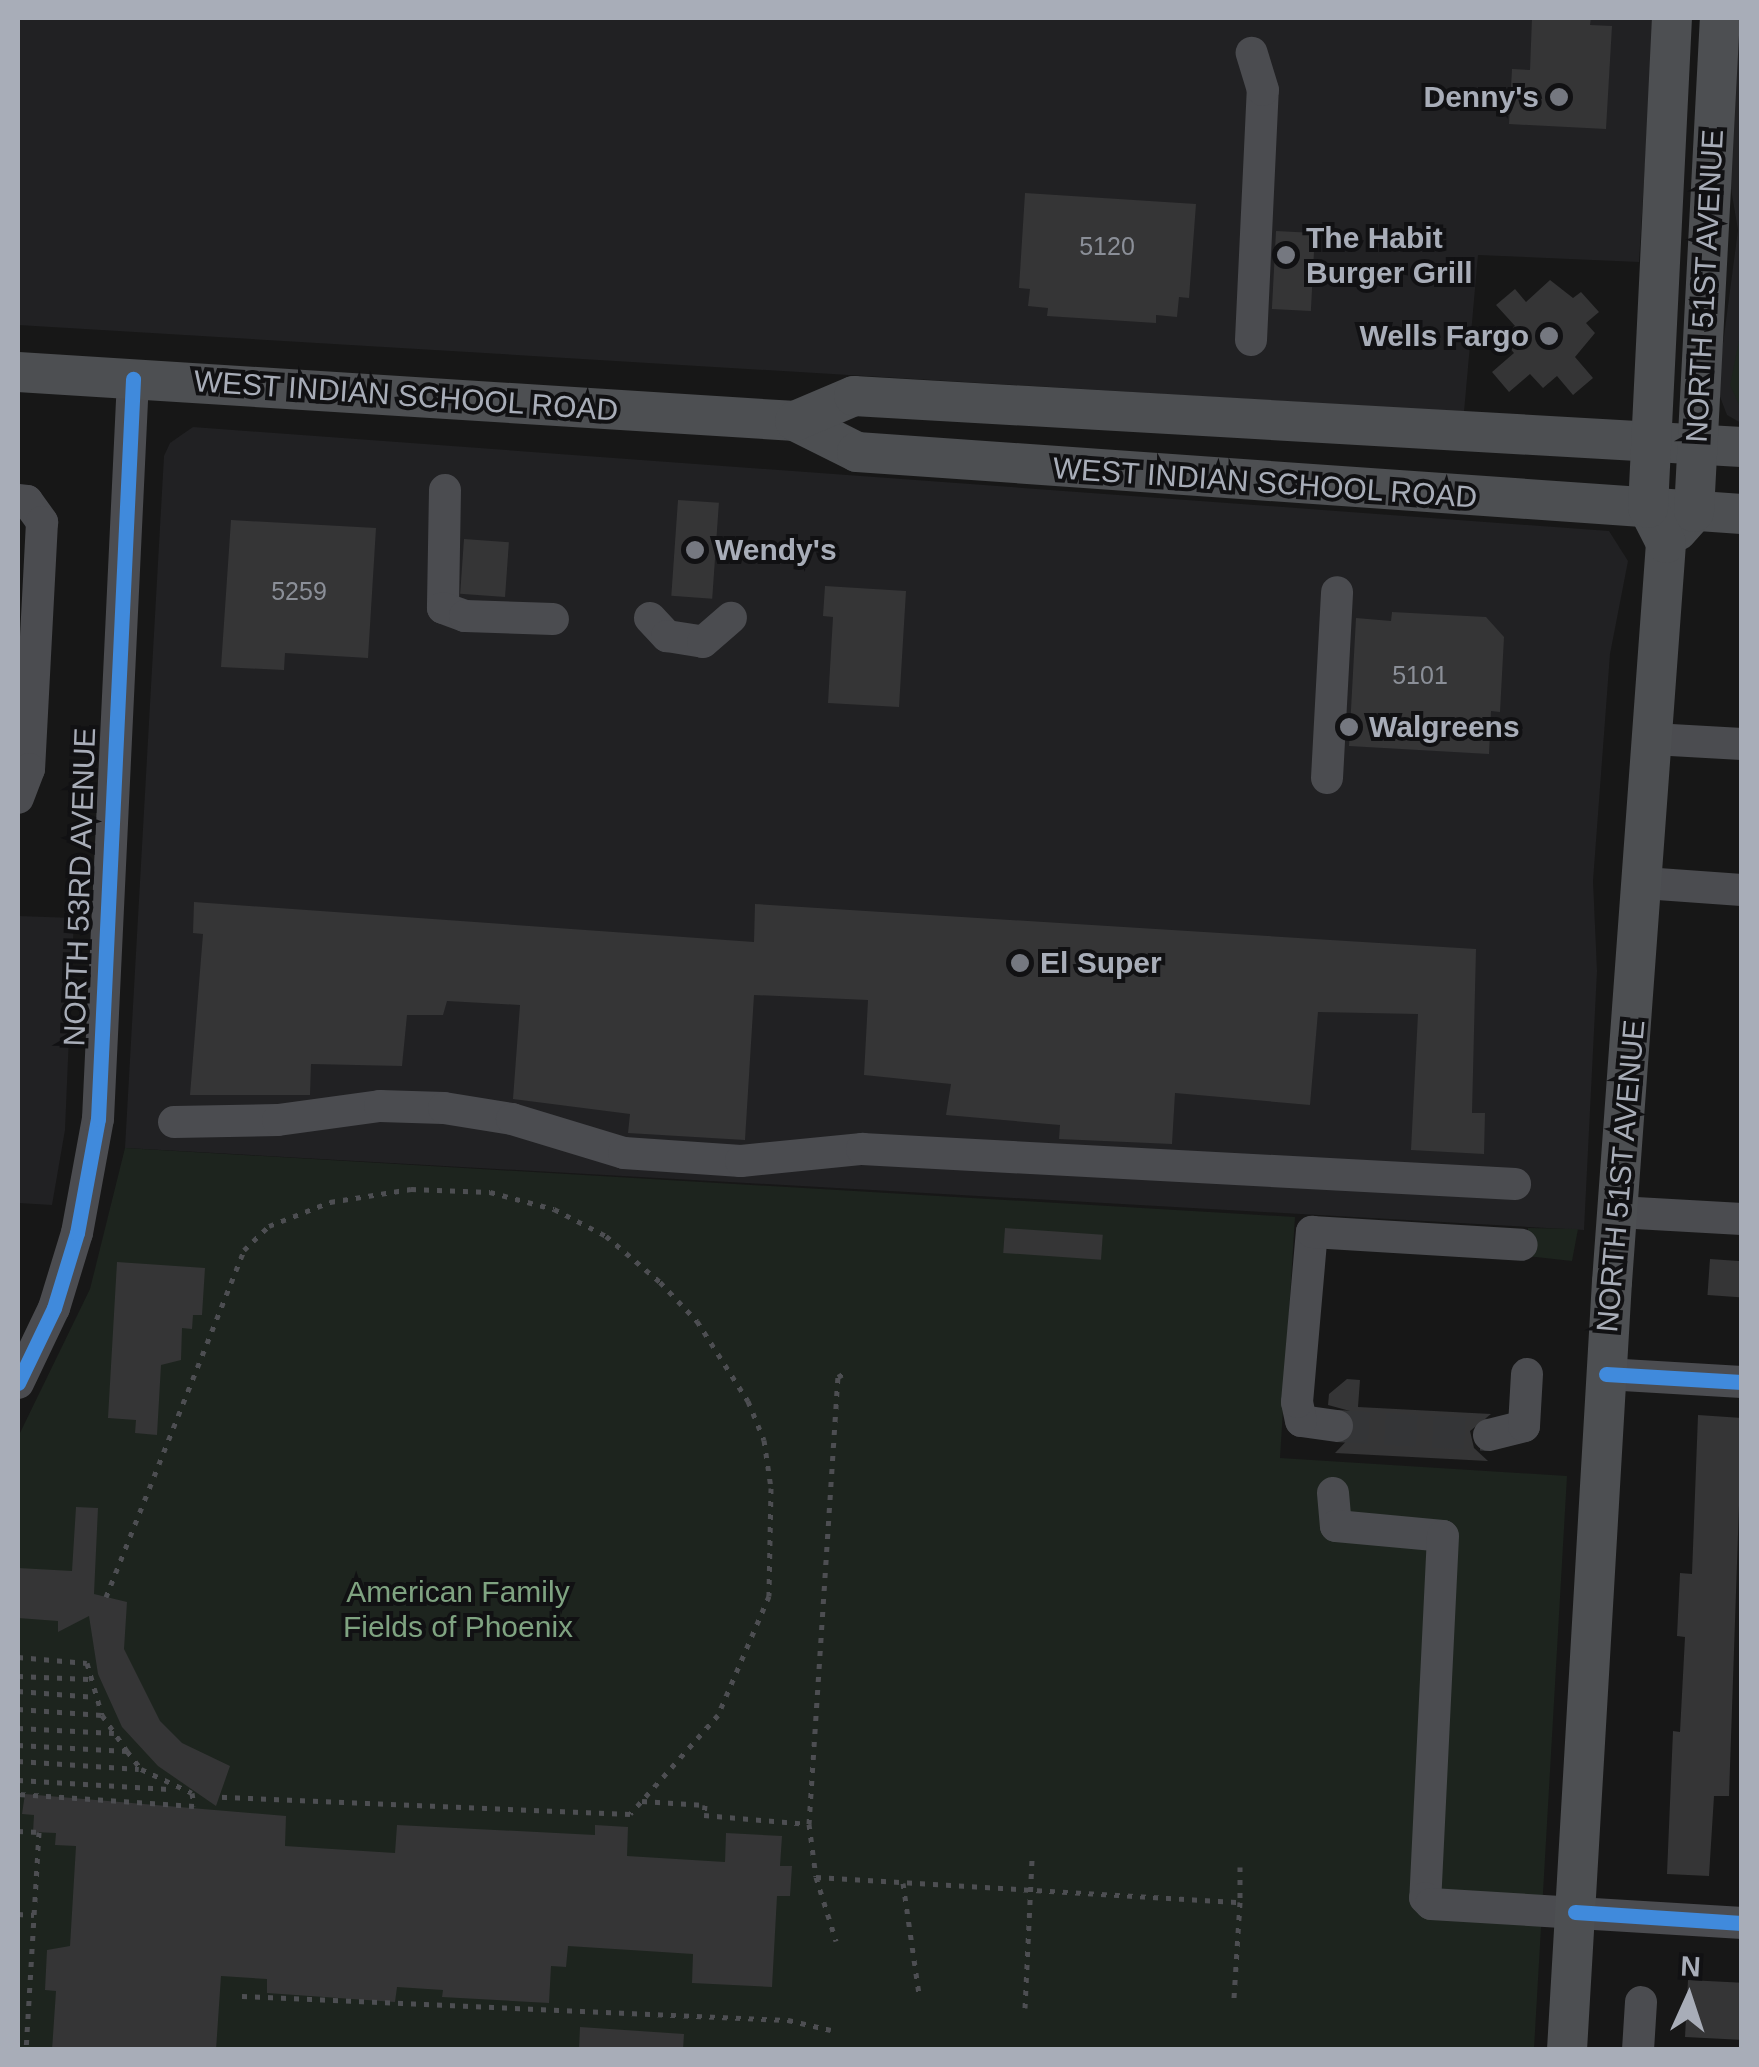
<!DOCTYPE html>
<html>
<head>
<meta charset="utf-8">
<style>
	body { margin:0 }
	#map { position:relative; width:1759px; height:2067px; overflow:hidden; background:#171717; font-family:Arial,sans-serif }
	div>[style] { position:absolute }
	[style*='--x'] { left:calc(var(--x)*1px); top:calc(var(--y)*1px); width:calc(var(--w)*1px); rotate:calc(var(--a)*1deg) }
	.built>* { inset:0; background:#212123 }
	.green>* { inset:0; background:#1d241e }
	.building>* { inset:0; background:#353536; transform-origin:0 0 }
	.minor-tunnel>* { height:32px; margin-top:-16px; transform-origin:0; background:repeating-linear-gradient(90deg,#343537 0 32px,transparent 0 48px) }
	.path>* { height:5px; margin-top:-2.5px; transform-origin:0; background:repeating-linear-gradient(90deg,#4d4e52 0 5px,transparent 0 13px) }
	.minor>* { height:32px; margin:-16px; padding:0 16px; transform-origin:16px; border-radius:16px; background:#4b4c50 }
	.major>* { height:40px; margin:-20px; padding:0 20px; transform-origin:20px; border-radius:20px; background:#4d4f52 }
	.cycleway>* { height:15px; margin:-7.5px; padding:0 7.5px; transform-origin:7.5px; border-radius:7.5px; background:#408adc }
	.dots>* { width:28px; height:28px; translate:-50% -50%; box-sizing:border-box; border:5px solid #111113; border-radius:50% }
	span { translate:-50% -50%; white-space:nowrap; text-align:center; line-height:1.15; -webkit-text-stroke:8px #111113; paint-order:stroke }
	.number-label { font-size:25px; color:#8b8f98 }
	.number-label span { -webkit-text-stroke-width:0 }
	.poi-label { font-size:30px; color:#a8adb8; font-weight:700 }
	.right { translate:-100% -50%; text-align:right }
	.left { translate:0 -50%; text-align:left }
	.street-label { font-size:30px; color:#a8adb8 }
	.park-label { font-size:30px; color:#7fa381 }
	.frame { position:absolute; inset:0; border:20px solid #a8adb8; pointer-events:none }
	.north { position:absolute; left:1639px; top:1947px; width:100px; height:100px; -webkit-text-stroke:8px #111113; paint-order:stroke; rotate:3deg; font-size:28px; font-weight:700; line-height:40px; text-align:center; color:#a8adb8 }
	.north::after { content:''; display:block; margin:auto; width:35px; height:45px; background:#a8adb8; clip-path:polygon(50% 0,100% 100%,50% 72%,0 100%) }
</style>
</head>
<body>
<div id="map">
	<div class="built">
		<i style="clip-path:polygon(18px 18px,1654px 18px,1639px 262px,1478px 255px,1464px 412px,18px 325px)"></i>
		<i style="clip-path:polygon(1738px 18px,1741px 18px,1741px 423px,1727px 415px,1717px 389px,1738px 230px,1729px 177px)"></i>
		<i style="clip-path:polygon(193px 427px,1609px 531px,1628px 561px,1610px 654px,1593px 881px,1597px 971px,1584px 1230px,125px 1148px,164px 456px,170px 443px)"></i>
		<i style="clip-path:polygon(18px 916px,74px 918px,65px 1130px,52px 1205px,18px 1203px)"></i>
	</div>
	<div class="green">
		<i style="clip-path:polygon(1739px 341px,1742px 341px,1741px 409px,1730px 385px)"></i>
		<i style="clip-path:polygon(125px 1148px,1295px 1217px,1280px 1458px,1567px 1476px,1534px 2049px,18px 2049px,18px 1437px,90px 1289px)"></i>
		<i style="clip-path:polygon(1528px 1228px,1578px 1229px,1572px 1261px,1527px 1256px)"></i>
	</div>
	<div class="building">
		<i style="clip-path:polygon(1532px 18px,1591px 18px,1590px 25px,1612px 26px,1606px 129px,1509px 124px,1512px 69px,1530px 70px)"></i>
		<i style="clip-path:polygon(1025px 193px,1196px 204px,1189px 298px,1179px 297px,1177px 317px,1156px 315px,1156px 323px,1047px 316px,1048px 308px,1028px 306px,1030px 289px,1019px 288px)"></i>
		<i style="left:1276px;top:231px;width:39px;height:78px;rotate:3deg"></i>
		<i style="clip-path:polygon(1550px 280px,1573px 298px,1581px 292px,1599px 312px,1586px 323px,1595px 333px,1575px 357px,1593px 378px,1573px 395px,1557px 376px,1543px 388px,1530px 374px,1509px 392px,1492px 372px,1514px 353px,1501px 338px,1515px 326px,1496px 305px,1515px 289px,1526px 302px)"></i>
		<i style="left:678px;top:500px;width:41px;height:96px;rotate:4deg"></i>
		<i style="clip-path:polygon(231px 520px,376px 528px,368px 658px,285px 653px,284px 670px,221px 667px)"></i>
		<i style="left:464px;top:539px;width:45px;height:55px;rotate:4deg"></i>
		<i style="clip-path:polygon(825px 586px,906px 591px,899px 707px,828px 703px,833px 617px,823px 616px)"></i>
		<i style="clip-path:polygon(1392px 612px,1486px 617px,1504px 637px,1500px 712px,1491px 711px,1489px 754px,1349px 746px,1356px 618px,1391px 621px)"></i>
		<i style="clip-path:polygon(194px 902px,754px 942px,755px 904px,1476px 949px,1472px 1113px,1485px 1113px,1484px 1154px,1411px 1150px,1418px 1014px,1318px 1012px,1310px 1105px,1175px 1093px,1172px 1144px,1059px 1139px,1060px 1125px,946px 1115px,951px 1084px,864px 1075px,868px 1000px,754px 995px,745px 1140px,628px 1133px,630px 1114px,513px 1099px,520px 1005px,447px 1001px,443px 1015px,407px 1015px,402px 1066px,311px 1064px,310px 1095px,190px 1095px,203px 934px,193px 933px)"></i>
		<i style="left:1005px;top:1228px;width:98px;height:25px;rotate:4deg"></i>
		<i style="left:1710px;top:1259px;width:32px;height:36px;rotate:4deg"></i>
		<i style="clip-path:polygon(117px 1262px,205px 1268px,202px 1315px,193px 1315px,192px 1329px,182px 1328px,181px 1360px,161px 1365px,157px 1435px,135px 1433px,136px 1420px,108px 1418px)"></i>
		<i style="clip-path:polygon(1347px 1379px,1360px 1380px,1358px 1407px,1491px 1414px,1470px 1431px,1474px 1448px,1488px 1461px,1335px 1453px,1357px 1430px,1350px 1411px,1328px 1405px,1329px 1394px)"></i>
		<i style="clip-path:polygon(1698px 1415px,1742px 1418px,1729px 1796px,1714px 1796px,1709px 1876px,1667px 1874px,1673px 1731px,1680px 1732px,1685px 1637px,1677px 1636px,1680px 1573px,1692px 1574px)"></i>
		<i style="clip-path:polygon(76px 1507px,98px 1508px,94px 1594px,127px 1602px,124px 1649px,160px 1721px,182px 1743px,230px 1766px,216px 1806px,158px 1766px,122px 1727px,98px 1674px,89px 1616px,58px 1632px,58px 1621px,18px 1618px,18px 1568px,72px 1571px)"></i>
		<i style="clip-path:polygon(25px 1794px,286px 1816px,285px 1846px,395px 1853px,397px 1825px,595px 1835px,595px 1825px,628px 1827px,627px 1856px,725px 1862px,726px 1833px,782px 1836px,780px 1866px,792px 1866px,790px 1896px,777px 1896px,772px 1987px,692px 1983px,693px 1954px,568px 1946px,566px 1967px,551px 1966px,549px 2003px,442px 1997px,443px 1990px,397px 1987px,395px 2002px,267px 1993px,267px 1979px,221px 1976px,216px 2050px,52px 2050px,56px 1991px,45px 1990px,47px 1950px,70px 1946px,76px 1846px,55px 1845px,56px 1833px,33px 1832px,34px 1815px,22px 1814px)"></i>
		<i style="left:1688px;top:1980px;width:54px;height:57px;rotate:3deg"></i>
		<i style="clip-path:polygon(580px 2027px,684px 2034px,683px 2050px,579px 2050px)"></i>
	</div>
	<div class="minor-tunnel">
		<i style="--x:1337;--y:1426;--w:152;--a:3.4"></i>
	</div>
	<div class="path">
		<i style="--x:106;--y:1597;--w:373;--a:-68.3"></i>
		<i style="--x:244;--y:1250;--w:35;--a:-44"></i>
		<i style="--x:269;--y:1226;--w:66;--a:-21.5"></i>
		<i style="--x:330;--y:1202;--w:82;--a:-9.1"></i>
		<i style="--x:411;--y:1189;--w:79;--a:2.2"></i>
		<i style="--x:490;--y:1192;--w:66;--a:14.9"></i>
		<i style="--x:554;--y:1209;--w:59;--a:27.4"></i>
		<i style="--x:606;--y:1236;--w:71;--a:40.4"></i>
		<i style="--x:660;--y:1282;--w:54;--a:46.5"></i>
		<i style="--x:697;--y:1321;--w:95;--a:57.5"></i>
		<i style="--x:748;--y:1401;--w:42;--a:67.7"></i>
		<i style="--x:764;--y:1440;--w:49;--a:81.7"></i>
		<i style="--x:771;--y:1488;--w:108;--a:91.1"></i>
		<i style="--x:769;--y:1596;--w:129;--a:113.2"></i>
		<i style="--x:718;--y:1715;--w:132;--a:131.6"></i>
		<i style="--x:630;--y:1814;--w:411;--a:-177.6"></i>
		<i style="--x:18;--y:1657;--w:69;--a:5"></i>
		<i style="--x:87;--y:1663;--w:54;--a:73.9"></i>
		<i style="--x:102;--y:1715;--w:44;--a:55.2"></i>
		<i style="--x:127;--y:1751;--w:23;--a:52"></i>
		<i style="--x:141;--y:1769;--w:56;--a:25.2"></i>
		<i style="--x:192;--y:1793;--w:13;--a:81"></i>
		<i style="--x:194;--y:1806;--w:176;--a:-176.1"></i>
		<i style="--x:18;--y:1676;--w:71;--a:2.4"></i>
		<i style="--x:18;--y:1691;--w:78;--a:4.4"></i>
		<i style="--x:18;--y:1709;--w:84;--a:4.1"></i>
		<i style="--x:18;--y:1728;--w:96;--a:3"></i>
		<i style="--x:18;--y:1745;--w:109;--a:3.2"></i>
		<i style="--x:18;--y:1761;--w:121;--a:3.8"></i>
		<i style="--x:18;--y:1780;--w:151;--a:3.4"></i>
		<i style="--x:642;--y:1801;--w:63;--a:3.6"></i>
		<i style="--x:705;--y:1805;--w:10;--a:96"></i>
		<i style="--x:704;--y:1815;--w:105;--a:4.9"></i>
		<i style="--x:809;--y:1824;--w:448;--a:-86.3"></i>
		<i style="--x:838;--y:1377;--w:12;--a:-31"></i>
		<i style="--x:809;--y:1824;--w:53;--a:82.5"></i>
		<i style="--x:816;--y:1877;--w:425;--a:3.4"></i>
		<i style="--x:1240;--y:1902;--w:96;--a:93.6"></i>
		<i style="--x:18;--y:1831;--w:21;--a:3"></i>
		<i style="--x:39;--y:1832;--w:218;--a:93.4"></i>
		<i style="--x:1240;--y:1867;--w:35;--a:90"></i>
		<i style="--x:816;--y:1877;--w:67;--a:72.6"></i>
		<i style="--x:903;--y:1883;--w:112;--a:81.8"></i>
		<i style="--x:18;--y:1914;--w:16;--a:4"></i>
		<i style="--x:242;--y:1996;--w:547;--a:2.52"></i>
		<i style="--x:788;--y:2020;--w:44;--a:13.1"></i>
		<i style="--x:1025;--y:2008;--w:150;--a:-87.3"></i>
	</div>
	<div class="minor">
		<i style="--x:1251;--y:340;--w:250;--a:-87.3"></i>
		<i style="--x:1263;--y:90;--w:39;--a:-107"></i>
		<i style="--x:445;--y:490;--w:118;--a:91"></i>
		<i style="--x:443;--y:608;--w:23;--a:20"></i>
		<i style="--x:465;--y:616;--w:88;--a:2"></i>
		<i style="--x:18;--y:500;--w:9;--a:6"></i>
		<i style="--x:27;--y:501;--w:26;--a:54"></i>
		<i style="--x:42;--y:522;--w:247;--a:93"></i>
		<i style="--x:29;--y:769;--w:31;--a:111"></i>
		<i style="--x:650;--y:618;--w:25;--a:47"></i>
		<i style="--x:667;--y:636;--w:36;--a:9"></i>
		<i style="--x:703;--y:642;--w:37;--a:-41"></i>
		<i style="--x:1653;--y:739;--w:89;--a:3.2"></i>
		<i style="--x:1327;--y:778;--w:186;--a:-86.9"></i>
		<i style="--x:1644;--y:883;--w:98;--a:4.1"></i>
		<i style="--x:174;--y:1122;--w:104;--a:-1.1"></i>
		<i style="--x:278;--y:1120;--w:103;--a:-7.8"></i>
		<i style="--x:380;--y:1106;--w:64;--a:1.8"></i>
		<i style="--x:444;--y:1108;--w:69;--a:9.2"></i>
		<i style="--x:512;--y:1119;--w:117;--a:16.9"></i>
		<i style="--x:624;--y:1153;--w:117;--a:3.9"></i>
		<i style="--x:741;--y:1161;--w:122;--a:-5.7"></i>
		<i style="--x:862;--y:1149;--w:654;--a:3.07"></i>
		<i style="--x:1618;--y:1212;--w:124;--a:3.2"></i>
		<i style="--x:1606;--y:1374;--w:136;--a:3.4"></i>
		<i style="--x:18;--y:1383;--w:83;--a:-64.4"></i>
		<i style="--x:54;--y:1308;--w:78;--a:-73"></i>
		<i style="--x:77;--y:1233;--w:116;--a:-79.6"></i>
		<i style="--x:98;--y:1119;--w:741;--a:-87.29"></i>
		<i style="--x:1337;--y:1426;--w:36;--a:-172"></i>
		<i style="--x:1301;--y:1421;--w:19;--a:-102"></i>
		<i style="--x:1297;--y:1402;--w:171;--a:-85"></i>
		<i style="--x:1312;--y:1232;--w:210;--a:3.5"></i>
		<i style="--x:1489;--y:1435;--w:36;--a:-14"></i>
		<i style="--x:1524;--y:1426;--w:52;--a:-86.7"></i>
		<i style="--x:1333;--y:1493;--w:33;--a:85"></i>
		<i style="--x:1336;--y:1526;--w:107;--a:5.3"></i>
		<i style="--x:1443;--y:1536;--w:362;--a:92.8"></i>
		<i style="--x:1425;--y:1898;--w:8;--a:45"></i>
		<i style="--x:1431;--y:1904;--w:312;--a:3.5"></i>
		<i style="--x:1638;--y:2050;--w:48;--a:-86.4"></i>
	</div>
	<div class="major">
		<i style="--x:18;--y:372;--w:779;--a:3.61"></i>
		<i style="--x:795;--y:421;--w:69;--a:26.6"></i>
		<i style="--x:857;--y:452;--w:887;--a:4.01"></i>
		<i style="--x:795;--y:421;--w:64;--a:-23"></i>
		<i style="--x:854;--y:396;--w:889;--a:3.29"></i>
		<i style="--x:1677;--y:531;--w:25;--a:-48"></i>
		<i style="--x:1694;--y:512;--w:495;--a:-87"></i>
		<i style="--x:1567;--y:2050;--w:769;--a:-86.65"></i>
		<i style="--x:1612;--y:1282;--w:741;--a:-85.82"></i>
		<i style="--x:1666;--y:543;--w:39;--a:-117"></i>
		<i style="--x:1648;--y:508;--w:491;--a:-87.2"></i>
	</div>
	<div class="cycleway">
		<i style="--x:1606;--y:1374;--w:136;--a:3.4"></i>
		<i style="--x:18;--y:1383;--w:83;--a:-64.4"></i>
		<i style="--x:54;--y:1308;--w:78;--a:-73"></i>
		<i style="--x:77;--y:1233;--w:116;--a:-79.6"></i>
		<i style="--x:98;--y:1119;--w:741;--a:-87.29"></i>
		<i style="--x:1575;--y:1912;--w:167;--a:3.8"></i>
	</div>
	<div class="dots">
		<i style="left:1559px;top:97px;background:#757880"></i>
		<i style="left:1286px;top:255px;background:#757880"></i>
		<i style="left:1549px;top:336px;background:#757880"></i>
		<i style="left:695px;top:550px;background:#757880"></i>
		<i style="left:1349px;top:727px;background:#757880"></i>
		<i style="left:1020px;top:963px;background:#757880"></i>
	</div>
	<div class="number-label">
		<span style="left:1107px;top:246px">5120</span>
		<span style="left:299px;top:591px">5259</span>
		<span style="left:1420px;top:675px">5101</span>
	</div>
	<div class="poi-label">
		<span class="right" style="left:1539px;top:97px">Denny's</span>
		<span class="left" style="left:1306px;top:255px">The Habit<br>Burger Grill</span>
		<span class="right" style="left:1529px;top:336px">Wells Fargo</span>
		<span class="left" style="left:715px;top:550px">Wendy's</span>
		<span class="left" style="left:1369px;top:727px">Walgreens</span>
		<span class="left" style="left:1040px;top:963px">El Super</span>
	</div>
	<div class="street-label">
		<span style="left:1705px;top:286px;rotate:-87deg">NORTH 51ST AVENUE</span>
		<span style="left:406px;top:396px;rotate:4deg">WEST INDIAN SCHOOL ROAD</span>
		<span style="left:1265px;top:483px;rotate:4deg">WEST INDIAN SCHOOL ROAD</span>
		<span style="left:80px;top:887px;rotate:-88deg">NORTH 53RD AVENUE</span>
		<span style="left:1621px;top:1176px;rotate:-85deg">NORTH 51ST AVENUE</span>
	</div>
	<div class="park-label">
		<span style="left:458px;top:1609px">American Family<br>Fields of Phoenix</span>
	</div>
	<div class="frame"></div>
	<div class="north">N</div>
</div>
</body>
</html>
